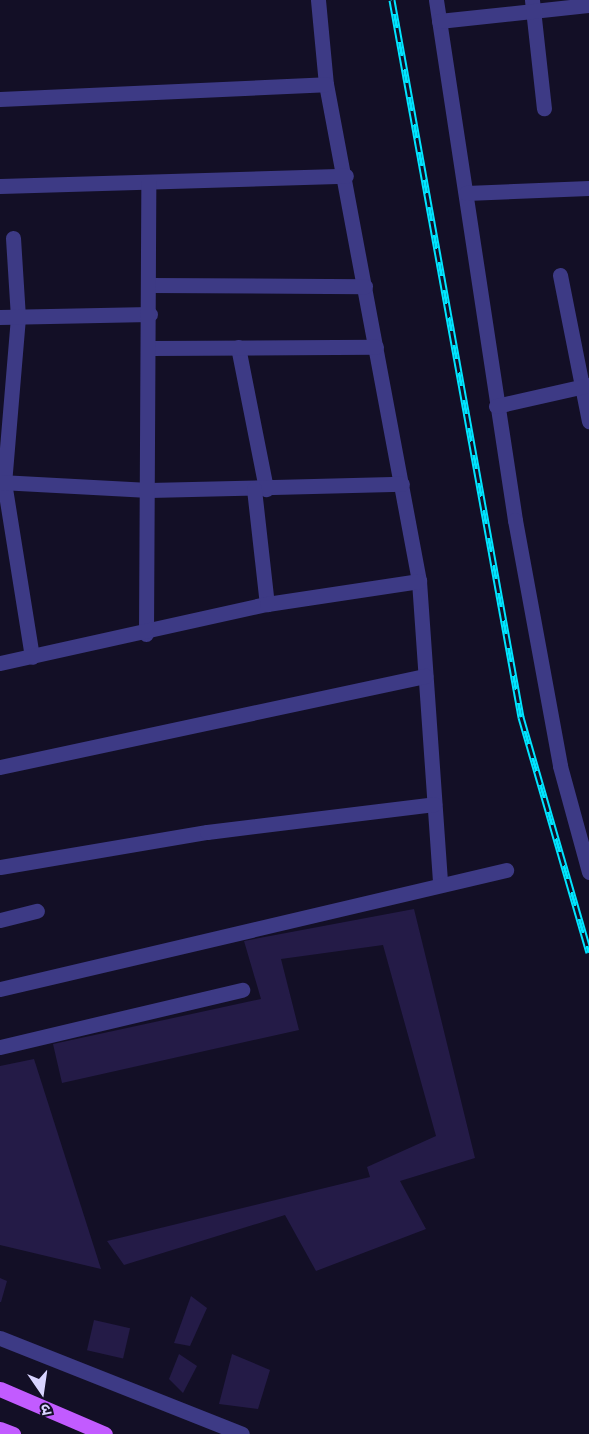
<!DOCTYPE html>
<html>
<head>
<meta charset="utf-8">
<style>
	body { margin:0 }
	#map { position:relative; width:589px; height:1434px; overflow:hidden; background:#130f26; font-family:"Public Sans","Noto Sans Devanagari",sans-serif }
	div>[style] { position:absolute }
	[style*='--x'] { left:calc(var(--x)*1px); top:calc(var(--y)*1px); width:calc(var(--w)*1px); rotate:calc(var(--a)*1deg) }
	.building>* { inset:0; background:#241b47; transform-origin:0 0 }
	.minor>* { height:15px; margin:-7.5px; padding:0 7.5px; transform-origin:7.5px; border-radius:7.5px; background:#3d3a85 }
	.major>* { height:15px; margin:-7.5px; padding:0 7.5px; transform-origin:7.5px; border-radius:7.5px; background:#c25bff }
	.rail>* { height:7px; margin-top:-3.5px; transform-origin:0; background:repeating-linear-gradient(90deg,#130f26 0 14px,#00e5ff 0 28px); box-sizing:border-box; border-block:2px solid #00e5ff }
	span { translate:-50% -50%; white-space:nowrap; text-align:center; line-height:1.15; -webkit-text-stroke:5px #130f26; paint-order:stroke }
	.north { position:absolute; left:12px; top:1362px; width:60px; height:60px; -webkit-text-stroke:4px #130f26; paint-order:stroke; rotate:167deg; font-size:16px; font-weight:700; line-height:24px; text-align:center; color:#d9d4ff }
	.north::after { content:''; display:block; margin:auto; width:21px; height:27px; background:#d9d4ff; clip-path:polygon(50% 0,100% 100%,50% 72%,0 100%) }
</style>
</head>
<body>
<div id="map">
	<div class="building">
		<i style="clip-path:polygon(414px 909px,475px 1158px,400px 1181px,426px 1229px,316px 1271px,285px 1215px,124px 1265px,107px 1241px,370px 1177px,367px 1167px,436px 1136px,383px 945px,281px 959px,299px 1030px,62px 1083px,53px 1044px,261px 999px,244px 941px)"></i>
		<i style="clip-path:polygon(34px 1059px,101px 1269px,0 1245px,0 1066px)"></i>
		<i style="clip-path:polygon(0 1278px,7px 1281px,1px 1302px,0 1302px)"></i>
		<i style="clip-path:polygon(191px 1296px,207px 1308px,190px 1346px,174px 1343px)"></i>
		<i style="left:94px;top:1320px;width:37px;height:31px;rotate:13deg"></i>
		<i style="clip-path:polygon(179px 1354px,197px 1366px,183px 1393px,169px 1379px)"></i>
		<i style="clip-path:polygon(232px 1354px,270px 1370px,258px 1409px,219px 1404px)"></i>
	</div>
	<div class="minor">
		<i style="--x:318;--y:0;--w:84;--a:84.6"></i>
		<i style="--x:326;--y:84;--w:506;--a:79.4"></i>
		<i style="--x:419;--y:581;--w:304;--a:86"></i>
		<i style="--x:436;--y:0;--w:526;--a:81.36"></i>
		<i style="--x:515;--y:520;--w:250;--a:79.6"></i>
		<i style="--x:560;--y:766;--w:110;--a:74.7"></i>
		<i style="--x:532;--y:0;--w:109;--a:83.7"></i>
		<i style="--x:439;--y:21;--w:151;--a:-6.1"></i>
		<i style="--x:0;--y:99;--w:326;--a:-2.6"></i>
		<i style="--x:0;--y:186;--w:346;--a:-1.7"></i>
		<i style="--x:466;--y:193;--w:123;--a:-2.3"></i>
		<i style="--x:13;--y:238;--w:79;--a:86.4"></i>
		<i style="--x:18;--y:317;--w:166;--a:94.8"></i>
		<i style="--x:4;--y:482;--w:177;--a:80.9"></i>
		<i style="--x:560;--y:275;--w:149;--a:78.8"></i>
		<i style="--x:150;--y:285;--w:215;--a:0.3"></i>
		<i style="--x:0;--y:317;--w:150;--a:-1.1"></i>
		<i style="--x:238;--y:347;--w:145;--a:78.8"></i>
		<i style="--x:150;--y:348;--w:226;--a:-0.3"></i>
		<i style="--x:496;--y:406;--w:95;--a:-12.7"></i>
		<i style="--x:0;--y:482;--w:149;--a:3.1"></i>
		<i style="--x:149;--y:490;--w:253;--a:-1.4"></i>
		<i style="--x:254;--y:489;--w:116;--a:83.6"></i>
		<i style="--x:146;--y:634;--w:451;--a:-89.7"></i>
		<i style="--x:0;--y:663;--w:273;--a:-12.5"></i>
		<i style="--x:267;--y:604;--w:154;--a:-8.6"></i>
		<i style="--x:0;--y:767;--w:435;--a:-12.1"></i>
		<i style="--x:0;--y:867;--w:210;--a:-9.6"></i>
		<i style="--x:207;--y:832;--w:229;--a:-7"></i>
		<i style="--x:0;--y:920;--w:38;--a:-14"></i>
		<i style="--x:0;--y:989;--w:520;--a:-13.23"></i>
		<i style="--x:0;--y:1047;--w:249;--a:-13.3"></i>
		<i style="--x:0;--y:1338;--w:260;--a:21.6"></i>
	</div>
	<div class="major">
		<i style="--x:0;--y:1389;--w:114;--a:23.2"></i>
		<i style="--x:0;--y:1429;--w:14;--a:21"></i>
	</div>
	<div class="rail">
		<i style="--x:392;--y:0;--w:729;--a:79.8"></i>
		<i style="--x:521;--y:717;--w:245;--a:73.9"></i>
	</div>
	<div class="north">उ</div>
</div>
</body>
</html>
